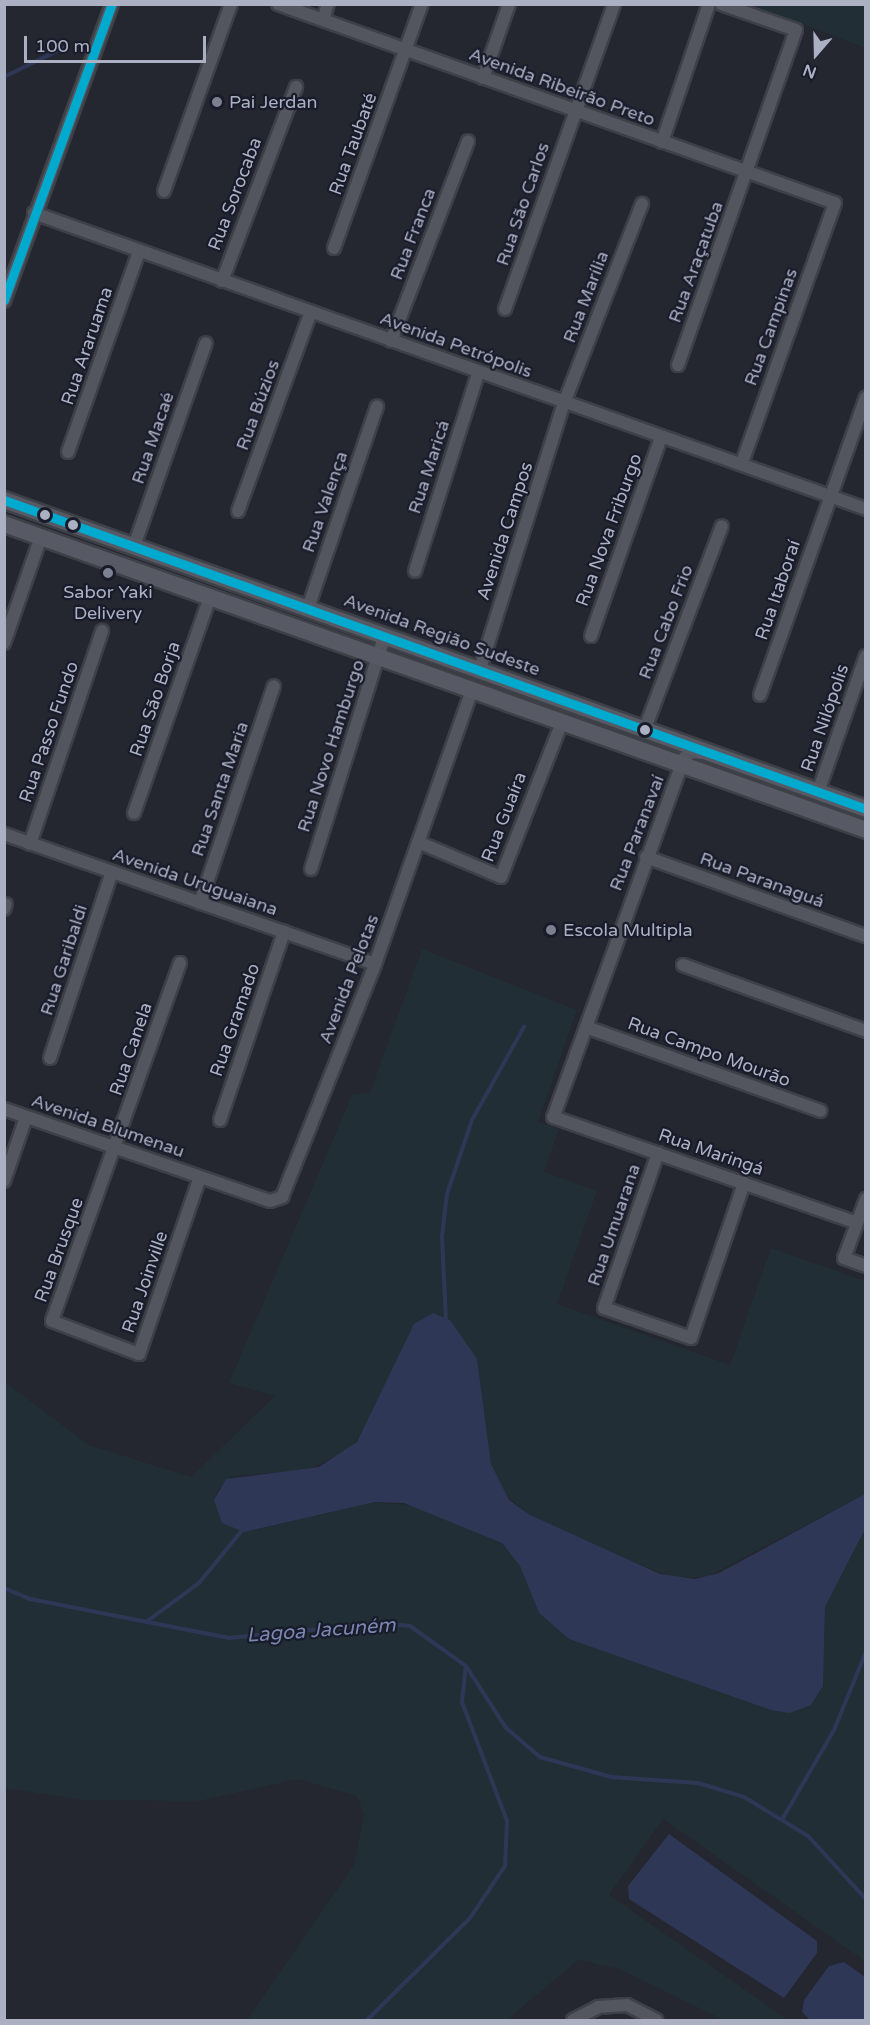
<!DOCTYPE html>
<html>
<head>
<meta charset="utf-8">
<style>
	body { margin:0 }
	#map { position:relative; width:870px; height:2025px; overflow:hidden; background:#242630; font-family:"Varela Round",sans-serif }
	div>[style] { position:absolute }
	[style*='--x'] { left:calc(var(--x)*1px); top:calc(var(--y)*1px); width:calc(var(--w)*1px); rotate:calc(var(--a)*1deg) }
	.green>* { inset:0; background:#212e35 }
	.water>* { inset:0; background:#2f3757 }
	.stream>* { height:4px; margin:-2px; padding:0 2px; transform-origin:2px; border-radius:2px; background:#2f3757 }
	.roads { filter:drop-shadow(2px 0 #3e4047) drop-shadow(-2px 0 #3e4047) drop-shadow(0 2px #3e4047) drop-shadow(0 -2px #3e4047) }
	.street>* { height:12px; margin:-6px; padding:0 6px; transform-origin:6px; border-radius:6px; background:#53555f }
	.secondary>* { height:16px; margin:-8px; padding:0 8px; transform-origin:8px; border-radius:8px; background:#575a64 }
	.bus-1>* { height:9px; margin:-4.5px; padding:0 4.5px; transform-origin:4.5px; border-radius:4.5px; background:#00a9ce }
	.dots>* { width:16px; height:16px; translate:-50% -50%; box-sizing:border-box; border:3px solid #181b2a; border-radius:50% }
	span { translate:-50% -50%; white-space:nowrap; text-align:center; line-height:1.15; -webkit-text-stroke:4.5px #181b2a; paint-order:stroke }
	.street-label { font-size:18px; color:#acb0c3 }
	.poi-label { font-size:18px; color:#acb0c3 }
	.left { translate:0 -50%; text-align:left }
	.water-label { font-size:20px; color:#7b86b1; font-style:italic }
	.frame { position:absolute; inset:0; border:6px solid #acb0c3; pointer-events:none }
	.north { position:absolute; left:786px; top:24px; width:60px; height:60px; -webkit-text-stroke:4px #181b2a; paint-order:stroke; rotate:200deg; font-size:16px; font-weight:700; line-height:24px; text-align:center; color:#acb0c3 }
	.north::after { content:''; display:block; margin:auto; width:21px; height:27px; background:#acb0c3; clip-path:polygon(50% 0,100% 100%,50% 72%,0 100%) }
	.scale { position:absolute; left:24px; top:36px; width:182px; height:27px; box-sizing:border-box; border:3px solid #acb0c3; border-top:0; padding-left:8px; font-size:18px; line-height:21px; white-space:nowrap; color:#acb0c3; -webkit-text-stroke:4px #181b2a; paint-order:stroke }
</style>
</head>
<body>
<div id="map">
	<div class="green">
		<i style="clip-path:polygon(750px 5px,865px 5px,865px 48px,813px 28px)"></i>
		<i style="clip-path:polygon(422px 949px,577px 1010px,538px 1122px,559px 1129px,544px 1172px,597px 1191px,557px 1304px,730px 1365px,771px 1248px,865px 1281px,865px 1494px,707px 1577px,671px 1577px,619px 1556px,530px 1515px,503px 1493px,491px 1464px,477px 1359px,439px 1314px,412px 1329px,370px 1423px,349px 1450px,308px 1470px,231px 1476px,215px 1494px,250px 1531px,375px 1502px,414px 1506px,502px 1543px,520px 1566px,539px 1613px,569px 1639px,790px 1713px,811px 1705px,823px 1686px,825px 1607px,865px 1529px,865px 1961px,663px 1819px,609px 1895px,788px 2020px,724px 2020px,617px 1968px,578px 1960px,507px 2020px,247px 2020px,354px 1865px,364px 1815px,357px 1796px,298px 1779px,199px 1801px,83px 1800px,5px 1788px,4px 1381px,89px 1445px,191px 1477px,275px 1396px,229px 1383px,352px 1095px,370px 1092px)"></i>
	</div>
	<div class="water">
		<i style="clip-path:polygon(433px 1313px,450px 1320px,477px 1359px,491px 1464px,509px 1500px,530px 1515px,660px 1574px,695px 1579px,719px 1573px,865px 1494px,865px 1529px,825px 1607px,823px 1686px,811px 1705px,790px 1713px,771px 1710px,569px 1639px,539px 1613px,520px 1566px,502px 1543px,404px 1503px,375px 1502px,244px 1532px,222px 1523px,214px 1500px,226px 1479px,319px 1467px,357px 1442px,414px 1324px)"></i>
		<i style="clip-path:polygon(669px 1834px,817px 1941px,817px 1953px,784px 1998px,629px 1899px,628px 1886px)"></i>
		<i style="clip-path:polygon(844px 1962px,865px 1977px,865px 2020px,810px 2020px,802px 2012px,804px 2000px,829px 1966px)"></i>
	</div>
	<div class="stream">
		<i style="--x:4;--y:77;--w:66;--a:-26.2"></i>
		<i style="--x:446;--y:1321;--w:85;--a:-92.7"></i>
		<i style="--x:442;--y:1236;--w:42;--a:-83.2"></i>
		<i style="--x:447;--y:1194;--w:78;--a:-71.3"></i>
		<i style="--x:472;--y:1120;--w:107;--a:-60.8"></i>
		<i style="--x:4;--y:1588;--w:28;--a:23"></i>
		<i style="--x:30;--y:1599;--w:203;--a:11.1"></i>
		<i style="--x:229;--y:1638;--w:154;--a:-5.6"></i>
		<i style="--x:382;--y:1623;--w:28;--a:6"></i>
		<i style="--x:410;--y:1626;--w:69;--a:35.5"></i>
		<i style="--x:466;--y:1666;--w:74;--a:57.2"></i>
		<i style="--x:506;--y:1728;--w:45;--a:40.5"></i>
		<i style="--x:540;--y:1757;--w:74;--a:15.7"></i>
		<i style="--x:611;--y:1777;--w:87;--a:3.9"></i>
		<i style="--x:698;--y:1783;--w:48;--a:16.9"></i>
		<i style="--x:744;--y:1797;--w:75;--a:31.4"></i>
		<i style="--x:808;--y:1836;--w:86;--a:47.4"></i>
		<i style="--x:146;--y:1622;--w:66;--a:-36.3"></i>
		<i style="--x:199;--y:1583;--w:71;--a:-50.7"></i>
		<i style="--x:783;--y:1818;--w:102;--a:-59.9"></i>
		<i style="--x:834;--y:1730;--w:84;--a:-67.7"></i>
		<i style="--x:367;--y:2020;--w:145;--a:-44.7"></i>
		<i style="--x:470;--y:1918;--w:63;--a:-56.1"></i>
		<i style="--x:505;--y:1866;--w:45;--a:-87.5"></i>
		<i style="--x:507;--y:1821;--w:127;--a:-110.7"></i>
		<i style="--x:462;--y:1702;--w:36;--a:-84"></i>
	</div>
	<div class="roads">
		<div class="street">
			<i style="--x:278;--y:4;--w:591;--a:19.66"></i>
			<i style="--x:835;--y:203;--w:276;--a:109.7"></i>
			<i style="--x:323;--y:20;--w:17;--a:-73"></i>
			<i style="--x:483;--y:78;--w:78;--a:-70.6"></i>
			<i style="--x:662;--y:142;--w:146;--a:-71.2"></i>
			<i style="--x:164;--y:191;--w:199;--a:-70.3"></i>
			<i style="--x:34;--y:213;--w:883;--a:19.58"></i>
			<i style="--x:334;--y:248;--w:259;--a:-70.2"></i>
			<i style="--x:222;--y:281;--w:208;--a:-69.1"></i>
			<i style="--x:4;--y:301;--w:316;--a:-70"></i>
			<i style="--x:505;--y:309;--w:324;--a:-70.3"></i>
			<i style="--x:391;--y:341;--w:214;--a:-68.9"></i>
			<i style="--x:678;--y:365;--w:355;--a:-70.6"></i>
			<i style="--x:796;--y:30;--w:79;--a:-160.9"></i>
			<i style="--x:68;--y:452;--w:213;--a:-70.5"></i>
			<i style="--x:238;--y:511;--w:212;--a:-69.9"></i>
			<i style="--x:134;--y:546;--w:215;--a:-70.5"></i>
			<i style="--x:415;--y:571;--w:208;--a:-72.3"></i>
			<i style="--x:308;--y:608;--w:213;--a:-71.1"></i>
			<i style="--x:591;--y:636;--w:211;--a:-70.6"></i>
			<i style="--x:4;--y:643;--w:112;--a:-70.8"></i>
			<i style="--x:480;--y:669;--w:279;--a:-72.5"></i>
			<i style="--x:564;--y:403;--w:214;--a:-68.6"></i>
			<i style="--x:760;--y:695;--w:316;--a:-70.4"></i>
			<i style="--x:644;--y:731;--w:219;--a:-69.2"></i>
			<i style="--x:702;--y:753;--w:11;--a:-175"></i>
			<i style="--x:691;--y:752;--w:9;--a:139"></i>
			<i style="--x:684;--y:758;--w:382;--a:110"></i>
			<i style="--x:553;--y:1117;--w:322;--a:19.2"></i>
			<i style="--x:818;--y:792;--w:144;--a:-70.6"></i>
			<i style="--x:134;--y:813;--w:229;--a:-70.6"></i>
			<i style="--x:4;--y:834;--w:393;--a:19.3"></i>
			<i style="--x:418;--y:842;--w:90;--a:22.9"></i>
			<i style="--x:501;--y:877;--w:167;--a:-68.5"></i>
			<i style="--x:30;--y:844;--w:225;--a:-71.3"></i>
			<i style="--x:646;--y:857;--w:234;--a:19.8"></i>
			<i style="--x:311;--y:869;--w:245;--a:-72.5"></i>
			<i style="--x:200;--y:903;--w:229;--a:-71.2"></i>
			<i style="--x:4;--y:909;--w:5;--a:-68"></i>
			<i style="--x:180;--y:963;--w:380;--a:109.7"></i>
			<i style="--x:52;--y:1321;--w:93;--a:20.8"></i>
			<i style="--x:139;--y:1354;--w:187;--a:-71"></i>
			<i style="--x:683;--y:965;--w:195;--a:19.8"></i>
			<i style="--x:586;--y:1027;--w:249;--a:19.7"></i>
			<i style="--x:50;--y:1058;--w:196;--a:-71.6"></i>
			<i style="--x:4;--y:1109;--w:281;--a:19.1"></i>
			<i style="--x:270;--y:1201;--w:13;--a:-18"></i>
			<i style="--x:282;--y:1197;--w:251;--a:-68.2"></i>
			<i style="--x:375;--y:964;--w:291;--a:-70.5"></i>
			<i style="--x:220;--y:1120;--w:199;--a:-71.2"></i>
			<i style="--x:658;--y:1153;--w:164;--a:109.2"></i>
			<i style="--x:604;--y:1308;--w:92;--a:19"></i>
			<i style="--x:691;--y:1338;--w:164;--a:-71.1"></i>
			<i style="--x:4;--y:1181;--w:68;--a:-71"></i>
			<i style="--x:866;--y:1199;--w:63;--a:110.4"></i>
			<i style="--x:844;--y:1258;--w:23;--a:20"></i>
			<i style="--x:573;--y:2020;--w:28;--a:-27"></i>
			<i style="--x:598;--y:2007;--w:29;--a:-4"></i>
			<i style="--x:627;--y:2005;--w:33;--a:27"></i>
		</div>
		<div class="secondary">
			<i style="--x:4;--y:500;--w:916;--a:19.72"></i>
			<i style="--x:4;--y:524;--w:915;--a:19.54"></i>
		</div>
	</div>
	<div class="bus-1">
		<i style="--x:4;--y:300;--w:315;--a:-70"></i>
		<i style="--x:4;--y:500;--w:916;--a:19.72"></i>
	</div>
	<div class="dots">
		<i style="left:217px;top:102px;background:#7c8090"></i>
		<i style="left:45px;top:515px;background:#acb0c3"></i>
		<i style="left:73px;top:525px;background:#acb0c3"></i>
		<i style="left:108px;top:573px;background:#7c8090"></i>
		<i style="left:645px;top:730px;background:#acb0c3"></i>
		<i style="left:551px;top:930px;background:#7c8090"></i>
	</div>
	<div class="street-label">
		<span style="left:562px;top:87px;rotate:20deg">Avenida Ribeirão Preto</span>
		<span style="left:353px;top:144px;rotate:-70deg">Rua Taubaté</span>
		<span style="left:235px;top:194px;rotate:-69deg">Rua Sorocaba</span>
		<span style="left:523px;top:204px;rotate:-71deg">Rua São Carlos</span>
		<span style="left:413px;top:234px;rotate:-69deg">Rua Franca</span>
		<span style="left:696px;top:262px;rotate:-70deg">Rua Araçatuba</span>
		<span style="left:586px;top:297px;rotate:-69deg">Rua Marília</span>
		<span style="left:771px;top:327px;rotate:-70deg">Rua Campinas</span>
		<span style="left:456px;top:345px;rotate:20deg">Avenida Petrópolis</span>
		<span style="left:87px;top:346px;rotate:-71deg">Rua Araruama</span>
		<span style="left:258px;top:405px;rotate:-70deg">Rua Búzios</span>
		<span style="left:153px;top:438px;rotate:-71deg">Rua Macaé</span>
		<span style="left:429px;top:467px;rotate:-72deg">Rua Maricá</span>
		<span style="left:325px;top:502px;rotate:-71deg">Rua Valença</span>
		<span style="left:609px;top:530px;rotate:-70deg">Rua Nova Friburgo</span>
		<span style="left:505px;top:531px;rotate:-72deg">Avenida Campos</span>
		<span style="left:778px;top:590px;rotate:-71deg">Rua Itaboraí</span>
		<span style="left:666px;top:622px;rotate:-69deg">Rua Cabo Frio</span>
		<span style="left:442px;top:635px;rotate:20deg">Avenida Região Sudeste</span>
		<span style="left:155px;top:699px;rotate:-71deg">Rua São Borja</span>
		<span style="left:825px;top:718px;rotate:-71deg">Rua Nilópolis</span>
		<span style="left:49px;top:732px;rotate:-71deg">Rua Passo Fundo</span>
		<span style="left:331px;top:746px;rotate:-72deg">Rua Novo Hamburgo</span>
		<span style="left:220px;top:789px;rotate:-71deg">Rua Santa Maria</span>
		<span style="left:504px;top:817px;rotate:-69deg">Rua Guaíra</span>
		<span style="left:637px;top:833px;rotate:-69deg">Rua Paranavaí</span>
		<span style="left:762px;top:880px;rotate:20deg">Rua Paranaguá</span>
		<span style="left:195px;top:882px;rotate:19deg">Avenida Uruguaiana</span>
		<span style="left:64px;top:960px;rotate:-72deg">Rua Garibaldi</span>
		<span style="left:349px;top:979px;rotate:-69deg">Avenida Pelotas</span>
		<span style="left:235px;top:1020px;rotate:-71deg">Rua Gramado</span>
		<span style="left:131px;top:1049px;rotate:-71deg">Rua Canela</span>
		<span style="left:709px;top:1052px;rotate:20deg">Rua Campo Mourão</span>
		<span style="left:108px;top:1126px;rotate:19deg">Avenida Blumenau</span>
		<span style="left:711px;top:1152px;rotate:19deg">Rua Maringá</span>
		<span style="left:614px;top:1225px;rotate:-71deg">Rua Umuarana</span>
		<span style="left:59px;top:1250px;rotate:-70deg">Rua Brusque</span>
		<span style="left:145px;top:1282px;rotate:-71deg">Rua Joinville</span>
	</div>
	<div class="poi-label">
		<span class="left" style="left:229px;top:102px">Pai Jerdan</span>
		<span style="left:108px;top:603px">Sabor Yaki<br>Delivery</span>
		<span class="left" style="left:563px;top:930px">Escola Multipla</span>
	</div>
	<div class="water-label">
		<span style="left:321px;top:1631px;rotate:-4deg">Lagoa Jacuném</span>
	</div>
	<div class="frame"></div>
	<div class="north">N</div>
	<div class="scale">100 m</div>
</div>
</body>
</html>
